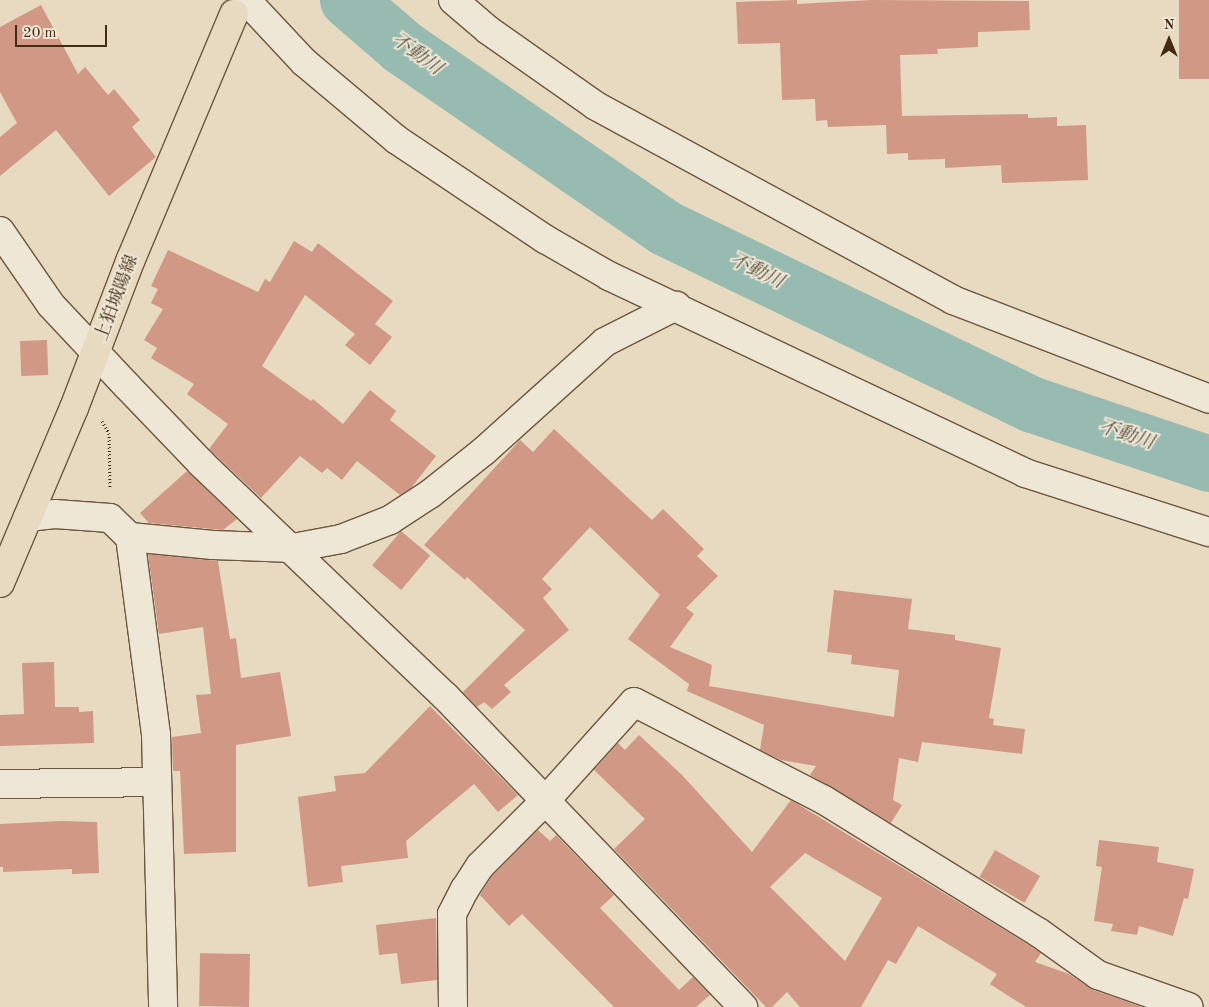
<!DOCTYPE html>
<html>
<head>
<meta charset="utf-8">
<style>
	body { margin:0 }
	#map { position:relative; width:1209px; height:1007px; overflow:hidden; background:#e7dac0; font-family:"Old Standard TT","Noto Serif JP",serif }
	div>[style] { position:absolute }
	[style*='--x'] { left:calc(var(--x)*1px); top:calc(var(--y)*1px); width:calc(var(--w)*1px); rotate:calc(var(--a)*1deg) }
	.river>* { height:56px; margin:-28px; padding:0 28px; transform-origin:28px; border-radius:28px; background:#97bbb0 }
	.building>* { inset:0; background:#d19886; transform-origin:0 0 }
	.path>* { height:3px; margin-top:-1.5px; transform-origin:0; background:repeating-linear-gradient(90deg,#432a12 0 1px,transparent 0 3.5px) }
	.roads { filter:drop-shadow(1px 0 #6c563e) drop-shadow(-1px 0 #6c563e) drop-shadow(0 1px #6c563e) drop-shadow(0 -1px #6c563e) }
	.minor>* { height:28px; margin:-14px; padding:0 14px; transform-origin:14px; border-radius:14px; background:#efe7d6 }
	.tertiary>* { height:28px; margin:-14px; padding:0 14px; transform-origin:14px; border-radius:14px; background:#efe7d6 }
	.primary>* { height:28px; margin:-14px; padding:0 14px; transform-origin:14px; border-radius:14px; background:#e7dac0 }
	span { translate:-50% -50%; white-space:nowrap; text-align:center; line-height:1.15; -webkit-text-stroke:4px #efe7d6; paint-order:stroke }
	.street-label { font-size:18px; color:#432a12 }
	.water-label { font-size:19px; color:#584e3a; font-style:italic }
	.north { position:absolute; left:1144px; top:15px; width:50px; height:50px; -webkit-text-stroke:4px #efe7d6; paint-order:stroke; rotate:0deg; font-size:14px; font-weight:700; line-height:20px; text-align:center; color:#432a12 }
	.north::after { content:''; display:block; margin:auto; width:18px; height:22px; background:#432a12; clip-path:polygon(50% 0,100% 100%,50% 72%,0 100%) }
	.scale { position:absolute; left:15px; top:25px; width:92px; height:22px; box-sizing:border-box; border:2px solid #432a12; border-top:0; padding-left:6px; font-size:15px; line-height:18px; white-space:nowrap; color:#432a12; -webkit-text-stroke:4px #efe7d6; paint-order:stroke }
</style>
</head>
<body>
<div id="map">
	<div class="river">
		<i style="--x:348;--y:0;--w:72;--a:41"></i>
		<i style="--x:402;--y:47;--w:319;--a:34.5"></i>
		<i style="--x:665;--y:228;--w:408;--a:25.7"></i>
		<i style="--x:1033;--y:405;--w:186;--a:18.5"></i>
	</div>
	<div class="building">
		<i style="clip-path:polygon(797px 0,797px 4px,872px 0,1029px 1px,1030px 30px,978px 32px,978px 47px,937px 49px,938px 54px,900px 55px,902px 116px,1028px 114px,1028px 118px,1057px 117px,1057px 126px,1086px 125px,1088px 180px,1002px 183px,1001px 165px,945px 168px,945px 159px,908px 160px,908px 153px,887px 154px,886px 125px,828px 127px,827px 120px,816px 121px,815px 99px,782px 100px,780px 43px,738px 44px,736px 2px)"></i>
		<i style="left:1179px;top:0;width:30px;height:79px"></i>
		<i style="clip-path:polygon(41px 5px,78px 74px,85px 67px,108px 95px,114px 89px,140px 120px,132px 127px,156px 157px,109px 196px,56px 130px,0 176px,0 137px,17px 123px,0 92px,0 27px)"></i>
		<i style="clip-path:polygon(294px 241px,312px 252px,318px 243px,393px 301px,375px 324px,392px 337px,370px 365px,345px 345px,355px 334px,305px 295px,262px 366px,311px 401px,313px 399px,343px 424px,370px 390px,396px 411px,390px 420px,436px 456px,411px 488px,400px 495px,357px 461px,342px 480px,327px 468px,322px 473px,300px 456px,261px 498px,209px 449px,228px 424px,187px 394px,194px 384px,151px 358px,157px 348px,144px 340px,163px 309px,151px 303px,158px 289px,151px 286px,168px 250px,258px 292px,265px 279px,270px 282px)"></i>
		<i style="left:47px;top:340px;width:35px;height:27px;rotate:88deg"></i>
		<i style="clip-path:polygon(554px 429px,652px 520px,663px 509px,704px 549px,697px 556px,718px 576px,686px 608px,694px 614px,670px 647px,712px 665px,709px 686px,894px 717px,899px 670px,851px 664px,852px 655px,827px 652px,834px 590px,912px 599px,908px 629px,955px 635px,955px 640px,1001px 648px,989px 718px,994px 719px,993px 725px,1025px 729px,1022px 754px,922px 742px,918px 762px,899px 758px,893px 800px,902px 805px,891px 823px,810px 775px,816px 766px,781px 760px,760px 750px,764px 725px,687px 691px,689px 684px,628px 639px,660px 595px,590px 527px,542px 579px,552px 589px,543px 598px,569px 630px,504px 685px,511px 692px,492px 709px,484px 702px,477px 707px,463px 692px,525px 630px,467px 577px,465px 580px,424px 545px,520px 440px,533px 452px)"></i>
		<i style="clip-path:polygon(187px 471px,237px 519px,223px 530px,149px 523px,140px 513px)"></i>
		<i style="left:401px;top:531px;width:38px;height:45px;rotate:40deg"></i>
		<i style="clip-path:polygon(148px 554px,218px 561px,230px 639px,236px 638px,241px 678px,280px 672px,291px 736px,236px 745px,236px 852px,184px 854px,180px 771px,173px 771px,172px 737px,201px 733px,196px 695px,211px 694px,203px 627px,159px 634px)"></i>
		<i style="clip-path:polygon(54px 662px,55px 707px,79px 707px,79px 712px,93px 711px,94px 743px,0 746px,0 715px,24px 714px,22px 663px)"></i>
		<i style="clip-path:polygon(430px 706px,518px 795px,498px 812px,474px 784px,406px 841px,408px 858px,341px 866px,343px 882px,308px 887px,298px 797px,336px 791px,334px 776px,365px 773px)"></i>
		<i style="clip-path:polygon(evenodd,639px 735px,682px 775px,752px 852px,791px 800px,1029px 945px,1041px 953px,1035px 962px,1069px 974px,1093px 990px,1142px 1007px,1026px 1007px,990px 984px,997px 974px,918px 926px,896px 964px,888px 960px,861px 1007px,800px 1007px,787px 992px,772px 1007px,766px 1007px,614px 849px,645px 819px,594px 770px,618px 743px,625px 750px,639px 735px,805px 853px,882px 898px,845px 961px,770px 887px,805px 853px)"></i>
		<i style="clip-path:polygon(61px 821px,97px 822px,99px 873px,72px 874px,72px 869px,3px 872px,3px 867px,0 867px,0 824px)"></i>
		<i style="clip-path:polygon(538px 830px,550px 841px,556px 835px,614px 895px,600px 908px,679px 990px,693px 977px,710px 995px,696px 1007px,614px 1007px,522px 914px,509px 926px,480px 895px,492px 876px)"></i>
		<i style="clip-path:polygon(1099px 840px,1159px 847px,1157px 862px,1194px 869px,1188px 899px,1184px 898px,1173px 936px,1139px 926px,1137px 935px,1111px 931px,1113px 924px,1094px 921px,1102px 867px,1096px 866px)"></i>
		<i style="left:995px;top:850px;width:52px;height:31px;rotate:30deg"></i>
		<i style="clip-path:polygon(436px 918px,437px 980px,401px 984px,397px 953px,379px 955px,376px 925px)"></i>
		<i style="left:250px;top:954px;width:53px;height:50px;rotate:91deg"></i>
	</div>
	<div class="path">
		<i style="--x:102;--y:421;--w:14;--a:60"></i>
		<i style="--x:109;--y:433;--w:55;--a:89"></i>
	</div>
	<div class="roads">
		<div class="minor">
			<i style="--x:246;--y:0;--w:85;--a:46.9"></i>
			<i style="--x:304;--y:62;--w:121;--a:40"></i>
			<i style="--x:397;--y:140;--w:178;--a:33.8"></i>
			<i style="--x:545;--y:239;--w:74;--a:30"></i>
			<i style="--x:609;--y:276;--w:460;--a:25.3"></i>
			<i style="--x:1025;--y:473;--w:193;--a:17.8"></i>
			<i style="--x:0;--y:231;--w:90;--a:55.4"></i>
			<i style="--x:51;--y:305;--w:112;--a:46.8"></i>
			<i style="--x:128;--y:387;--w:107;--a:46.1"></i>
			<i style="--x:202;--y:464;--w:336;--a:43.7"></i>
			<i style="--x:445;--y:696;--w:431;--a:46.2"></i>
			<i style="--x:28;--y:517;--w:27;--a:-6"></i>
			<i style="--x:55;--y:514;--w:55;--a:4.2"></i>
			<i style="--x:110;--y:518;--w:28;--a:44"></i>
			<i style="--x:130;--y:537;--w:199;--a:82.5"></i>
			<i style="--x:156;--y:734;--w:273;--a:88.5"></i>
			<i style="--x:130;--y:537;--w:83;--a:5.5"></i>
			<i style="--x:213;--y:545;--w:80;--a:2.1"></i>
			<i style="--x:293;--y:548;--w:49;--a:-10.6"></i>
			<i style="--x:341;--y:539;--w:53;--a:-21.2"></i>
			<i style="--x:390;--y:520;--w:48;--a:-33"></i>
			<i style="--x:430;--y:494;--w:69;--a:-38.5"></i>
			<i style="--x:484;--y:451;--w:163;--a:-42"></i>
			<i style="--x:605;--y:342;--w:80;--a:-26.9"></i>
			<i style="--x:0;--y:784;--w:156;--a:-0.7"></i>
			<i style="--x:453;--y:1007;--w:93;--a:-90.6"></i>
			<i style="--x:452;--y:914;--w:28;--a:-63"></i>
			<i style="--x:465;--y:889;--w:27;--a:-57"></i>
			<i style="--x:480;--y:866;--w:92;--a:-45"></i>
			<i style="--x:545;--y:801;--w:133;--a:-48"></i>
			<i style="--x:634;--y:702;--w:214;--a:27.3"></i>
			<i style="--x:824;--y:800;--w:251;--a:31.7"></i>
			<i style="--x:1038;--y:932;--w:74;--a:35.6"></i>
			<i style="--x:1098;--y:975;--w:96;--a:19.4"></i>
		</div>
		<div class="tertiary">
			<i style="--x:453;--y:0;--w:46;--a:40.6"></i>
			<i style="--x:488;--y:30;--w:132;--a:35.1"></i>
			<i style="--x:596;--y:106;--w:406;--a:28.5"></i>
			<i style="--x:953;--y:300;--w:274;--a:21.1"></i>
		</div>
		<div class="primary">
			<i style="--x:0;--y:583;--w:190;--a:-67.1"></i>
			<i style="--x:74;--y:408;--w:160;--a:-69.1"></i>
			<i style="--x:131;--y:259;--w:266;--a:-67.2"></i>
		</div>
	</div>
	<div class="street-label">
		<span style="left:117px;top:298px;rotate:-69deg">上狛城陽線</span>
	</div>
	<div class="water-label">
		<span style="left:416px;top:55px;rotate:36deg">不動川</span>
		<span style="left:756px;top:272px;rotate:26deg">不動川</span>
		<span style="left:1126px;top:436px;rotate:18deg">不動川</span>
	</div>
	<div class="north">N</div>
	<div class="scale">20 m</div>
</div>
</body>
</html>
